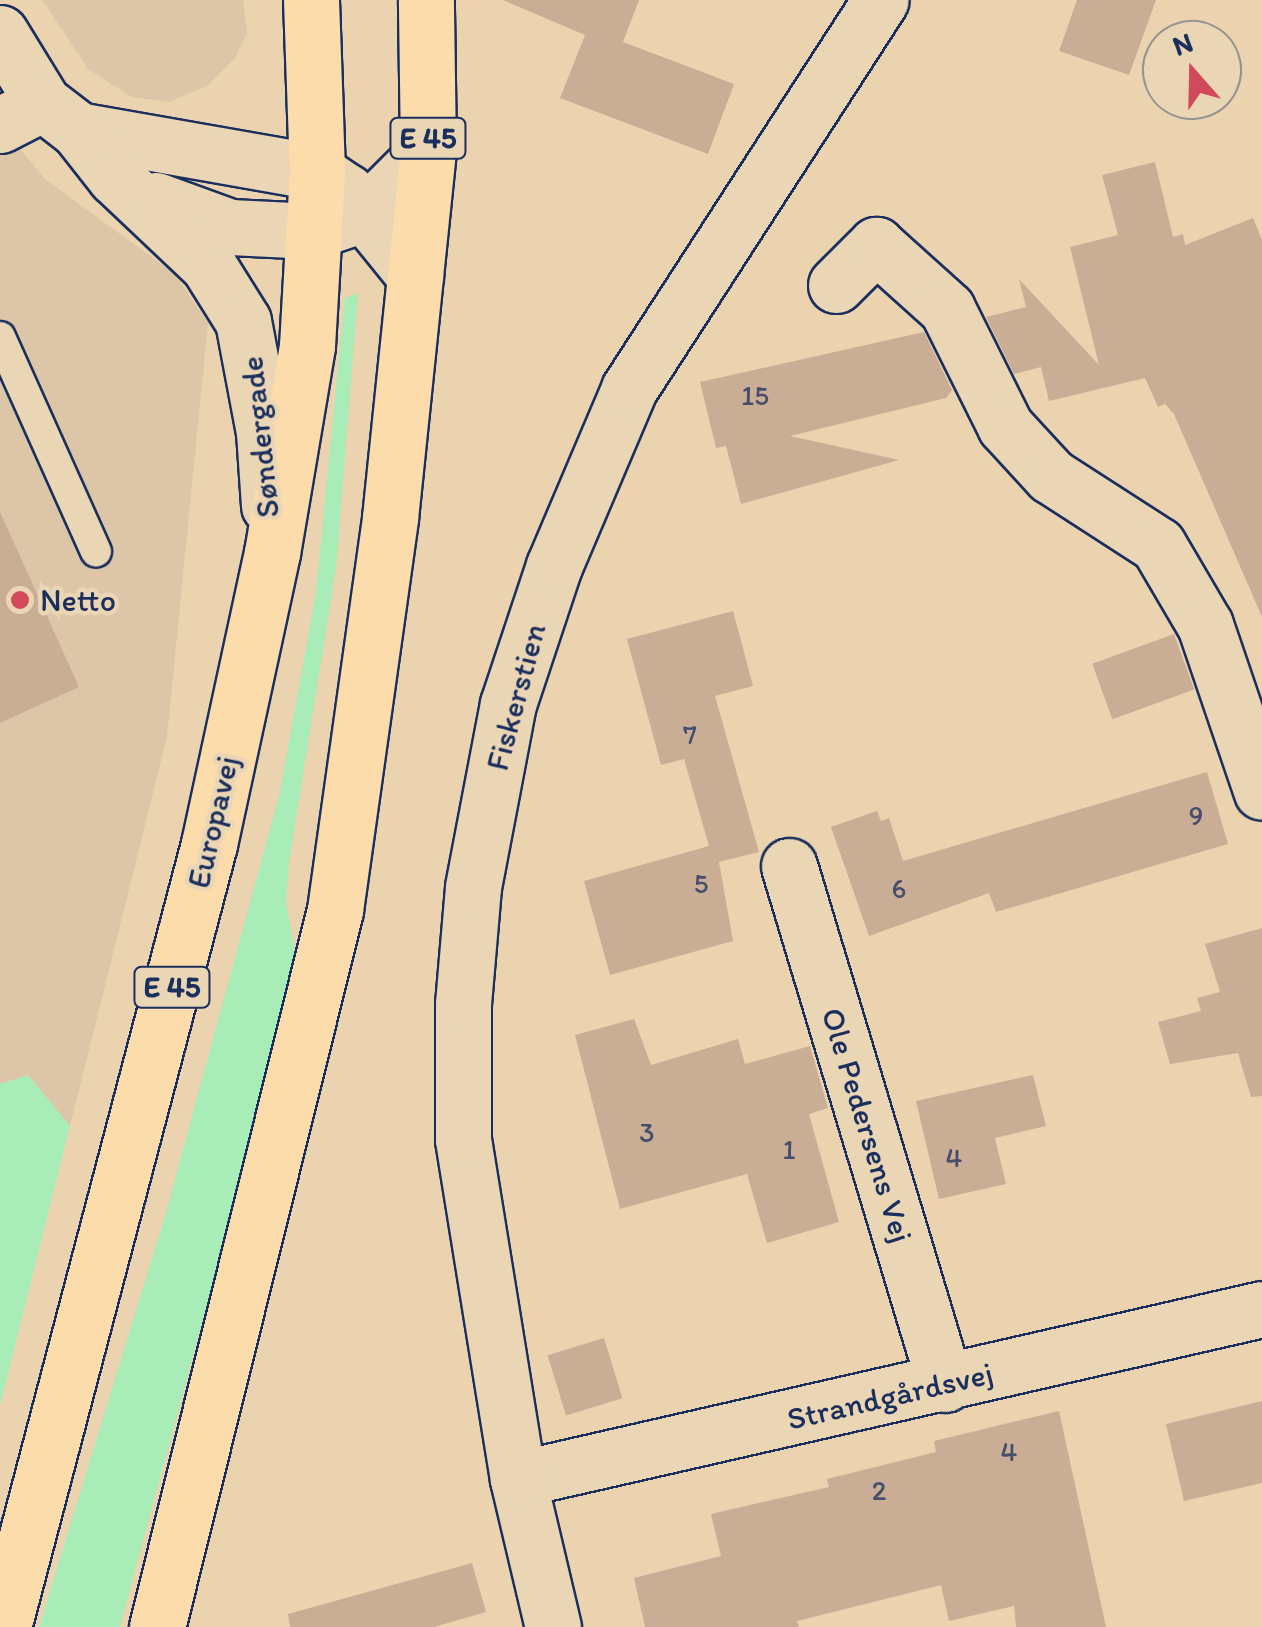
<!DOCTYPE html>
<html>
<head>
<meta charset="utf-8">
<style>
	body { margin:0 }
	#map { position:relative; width:1262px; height:1627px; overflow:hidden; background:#ebd3b0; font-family:Itim,sans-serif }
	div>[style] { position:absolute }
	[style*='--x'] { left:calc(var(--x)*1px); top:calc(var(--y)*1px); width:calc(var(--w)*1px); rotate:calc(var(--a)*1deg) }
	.built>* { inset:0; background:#ddc5a7 }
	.green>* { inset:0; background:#a8ecb7 }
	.building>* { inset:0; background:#caad95; transform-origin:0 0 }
	.roads { filter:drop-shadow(2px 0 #1b2f5e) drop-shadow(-2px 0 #1b2f5e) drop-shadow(0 2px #1b2f5e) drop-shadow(0 -2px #1b2f5e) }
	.service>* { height:30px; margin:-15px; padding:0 15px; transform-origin:15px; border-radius:15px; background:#ead6b4 }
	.minor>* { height:55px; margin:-27.5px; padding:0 27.5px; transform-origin:27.5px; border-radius:27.5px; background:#ead6b4 }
	.tertiary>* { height:55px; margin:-27.5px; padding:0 27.5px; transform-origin:27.5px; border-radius:27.5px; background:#ead6b4 }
	.primary>* { height:55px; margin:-27.5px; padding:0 27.5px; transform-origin:27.5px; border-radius:27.5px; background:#fddcac }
	.dots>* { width:28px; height:28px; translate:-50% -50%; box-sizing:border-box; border:5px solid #ead6b4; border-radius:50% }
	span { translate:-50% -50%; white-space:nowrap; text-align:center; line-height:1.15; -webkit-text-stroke:9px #ead6b4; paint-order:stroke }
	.number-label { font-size:28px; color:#474e6c }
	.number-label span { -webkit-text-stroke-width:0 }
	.shield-label span { padding:2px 8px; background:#ead6b4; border:2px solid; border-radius:8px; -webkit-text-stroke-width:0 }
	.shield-label { font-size:30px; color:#1b2f5e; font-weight:700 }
	.street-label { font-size:32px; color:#1b2f5e }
	.poi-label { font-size:32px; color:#1b2f5e }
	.left { translate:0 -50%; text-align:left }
	.north { position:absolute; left:1142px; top:20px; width:100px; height:100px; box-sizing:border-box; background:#ead6b4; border:2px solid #979392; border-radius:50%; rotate:340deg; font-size:28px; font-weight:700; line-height:40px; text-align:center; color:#1b2f5e }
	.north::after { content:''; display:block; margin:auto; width:35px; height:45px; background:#d1495b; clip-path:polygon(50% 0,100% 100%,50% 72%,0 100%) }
</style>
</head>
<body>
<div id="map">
	<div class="built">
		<i style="clip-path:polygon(42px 0,243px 0,247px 33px,235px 58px,207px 86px,169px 102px,132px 97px,88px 69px)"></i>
		<i style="clip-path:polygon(0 125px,45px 179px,175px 274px,208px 323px,167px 737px,70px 1126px,28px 1075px,0 1084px)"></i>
	</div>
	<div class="green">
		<i style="clip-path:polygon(358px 293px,336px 568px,289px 862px,286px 902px,296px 958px,281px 1028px,120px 1627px,39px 1627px,165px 1216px,280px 792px,316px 592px,345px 298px)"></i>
		<i style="clip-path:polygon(28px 1075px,70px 1126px,0 1406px,0 1084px)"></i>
	</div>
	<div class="building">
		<i style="clip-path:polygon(503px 0,639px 0,623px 42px,734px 84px,708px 154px,560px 98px,585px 35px)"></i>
		<i style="clip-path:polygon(1077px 0,1156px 0,1129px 75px,1059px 51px)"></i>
		<i style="clip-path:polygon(1155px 162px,1173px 237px,1183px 234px,1185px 245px,1253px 218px,1262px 240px,1262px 617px,1174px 414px,1165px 404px,1158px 407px,1145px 378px,1049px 401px,1041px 367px,1014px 374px,986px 317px,1026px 307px,1019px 279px,1099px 365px,1070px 247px,1118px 235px,1102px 175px)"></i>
		<i style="clip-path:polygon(924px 332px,952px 390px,946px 398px,790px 436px,899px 460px,741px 504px,726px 446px,716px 448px,700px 382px)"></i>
		<i style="clip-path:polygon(0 512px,79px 687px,0 723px)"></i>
		<i style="clip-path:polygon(733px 611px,753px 686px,715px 696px,759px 852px,719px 862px,733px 941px,610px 975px,584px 881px,709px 846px,684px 759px,661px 765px,627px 639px)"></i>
		<i style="left:1174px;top:634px;width:59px;height:87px;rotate:70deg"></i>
		<i style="clip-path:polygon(1207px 772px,1228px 844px,996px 912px,989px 893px,869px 936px,831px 827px,877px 811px,881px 821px,889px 818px,903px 861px)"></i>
		<i style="clip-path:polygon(1262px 928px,1262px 1096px,1251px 1097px,1238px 1053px,1170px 1064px,1158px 1022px,1201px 1011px,1197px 998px,1220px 992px,1205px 944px)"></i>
		<i style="clip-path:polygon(634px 1019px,651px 1065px,738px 1039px,745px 1064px,810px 1046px,828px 1108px,809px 1114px,839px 1222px,767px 1243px,747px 1174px,620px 1209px,575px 1035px)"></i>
		<i style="clip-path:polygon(1033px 1075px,1046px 1126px,995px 1138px,1006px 1184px,939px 1199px,916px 1101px)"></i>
		<i style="left:604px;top:1338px;width:63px;height:59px;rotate:73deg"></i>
		<i style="clip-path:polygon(1262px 1401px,1262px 1483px,1184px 1501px,1166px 1424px)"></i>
		<i style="clip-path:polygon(1059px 1411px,1106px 1627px,1016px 1627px,1014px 1606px,949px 1621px,941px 1585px,797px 1621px,799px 1627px,645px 1627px,634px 1578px,721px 1556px,711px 1514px,829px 1487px,827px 1479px,936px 1452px,934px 1441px)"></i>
		<i style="clip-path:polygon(472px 1563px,486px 1612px,434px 1627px,290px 1627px,288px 1614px)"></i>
	</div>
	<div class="roads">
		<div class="service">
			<i style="--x:0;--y:337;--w:235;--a:65.9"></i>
		</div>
		<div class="minor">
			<i style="--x:0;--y:33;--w:82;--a:58.4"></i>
			<i style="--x:43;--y:103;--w:44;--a:37.6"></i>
			<i style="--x:78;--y:130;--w:243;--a:10"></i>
			<i style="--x:317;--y:172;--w:36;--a:34"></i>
			<i style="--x:347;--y:192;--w:108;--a:51"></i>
			<i style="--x:0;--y:125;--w:48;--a:-27.1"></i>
			<i style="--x:78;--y:130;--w:60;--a:51.8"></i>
			<i style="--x:115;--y:177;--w:128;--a:43.4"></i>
			<i style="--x:208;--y:265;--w:66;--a:58"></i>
			<i style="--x:243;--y:321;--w:113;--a:79.3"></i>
			<i style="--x:264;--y:432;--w:74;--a:86.1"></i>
			<i style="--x:156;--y:200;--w:79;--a:20"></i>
			<i style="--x:230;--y:227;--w:83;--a:2.8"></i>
			<i style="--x:313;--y:231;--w:56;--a:-18.8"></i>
			<i style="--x:366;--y:213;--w:88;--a:-45"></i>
			<i style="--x:836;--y:285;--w:57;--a:-45"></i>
			<i style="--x:876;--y:245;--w:96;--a:42"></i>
			<i style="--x:947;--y:309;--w:131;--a:63.6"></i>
			<i style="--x:1005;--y:426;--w:68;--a:47.4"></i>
			<i style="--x:1051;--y:476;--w:127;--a:32.8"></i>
			<i style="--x:1158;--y:545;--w:93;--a:59.6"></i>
			<i style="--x:1205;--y:625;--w:176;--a:71.2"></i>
			<i style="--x:789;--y:866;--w:541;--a:73.24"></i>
			<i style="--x:518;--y:1479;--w:763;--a:-12.87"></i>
		</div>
		<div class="tertiary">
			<i style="--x:553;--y:1627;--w:152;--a:-103.3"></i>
			<i style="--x:518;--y:1479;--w:344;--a:-99.2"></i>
			<i style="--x:463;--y:1139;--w:135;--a:-90"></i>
			<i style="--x:463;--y:1004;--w:117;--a:-85.1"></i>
			<i style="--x:473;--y:887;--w:186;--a:-79.2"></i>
			<i style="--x:508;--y:704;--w:145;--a:-71.6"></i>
			<i style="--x:554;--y:566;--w:192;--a:-67"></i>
			<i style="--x:629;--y:389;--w:463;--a:-57.1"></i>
		</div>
		<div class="primary">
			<i style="--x:3;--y:1627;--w:810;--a:-75.26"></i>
			<i style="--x:209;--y:844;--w:298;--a:-77.8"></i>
			<i style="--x:272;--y:553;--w:210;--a:-80.4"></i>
			<i style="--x:307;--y:346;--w:174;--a:-86.7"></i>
			<i style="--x:317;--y:172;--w:172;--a:-92"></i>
			<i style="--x:157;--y:1627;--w:739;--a:-76.06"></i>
			<i style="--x:335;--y:910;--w:396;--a:-82"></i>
			<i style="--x:390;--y:518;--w:369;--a:-84.1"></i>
			<i style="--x:428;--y:151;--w:151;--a:-90.8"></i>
		</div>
	</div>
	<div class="dots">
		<i style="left:20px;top:600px;background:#d1495b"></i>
	</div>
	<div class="number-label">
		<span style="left:755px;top:395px">15</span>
		<span style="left:690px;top:734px">7</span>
		<span style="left:1196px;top:815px">9</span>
		<span style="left:701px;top:883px">5</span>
		<span style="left:899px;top:888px">6</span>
		<span style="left:647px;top:1132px">3</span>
		<span style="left:789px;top:1149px">1</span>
		<span style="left:954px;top:1157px">4</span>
		<span style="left:1009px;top:1451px">4</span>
		<span style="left:879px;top:1490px">2</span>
	</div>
	<div class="shield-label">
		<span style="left:428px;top:138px">E 45</span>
		<span style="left:172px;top:987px">E 45</span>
	</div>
	<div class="street-label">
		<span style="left:260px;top:437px;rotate:-96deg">Søndergade</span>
		<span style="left:516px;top:697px;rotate:-75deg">Fiskerstien</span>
		<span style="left:213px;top:822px;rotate:-77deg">Europavej</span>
		<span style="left:867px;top:1125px;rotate:73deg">Ole Pedersens Vej</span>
		<span style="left:890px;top:1396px;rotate:-13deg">Strandgårdsvej</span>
	</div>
	<div class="poi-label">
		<span class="left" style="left:40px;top:600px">Netto</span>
	</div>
	<div class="north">N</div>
</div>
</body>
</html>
